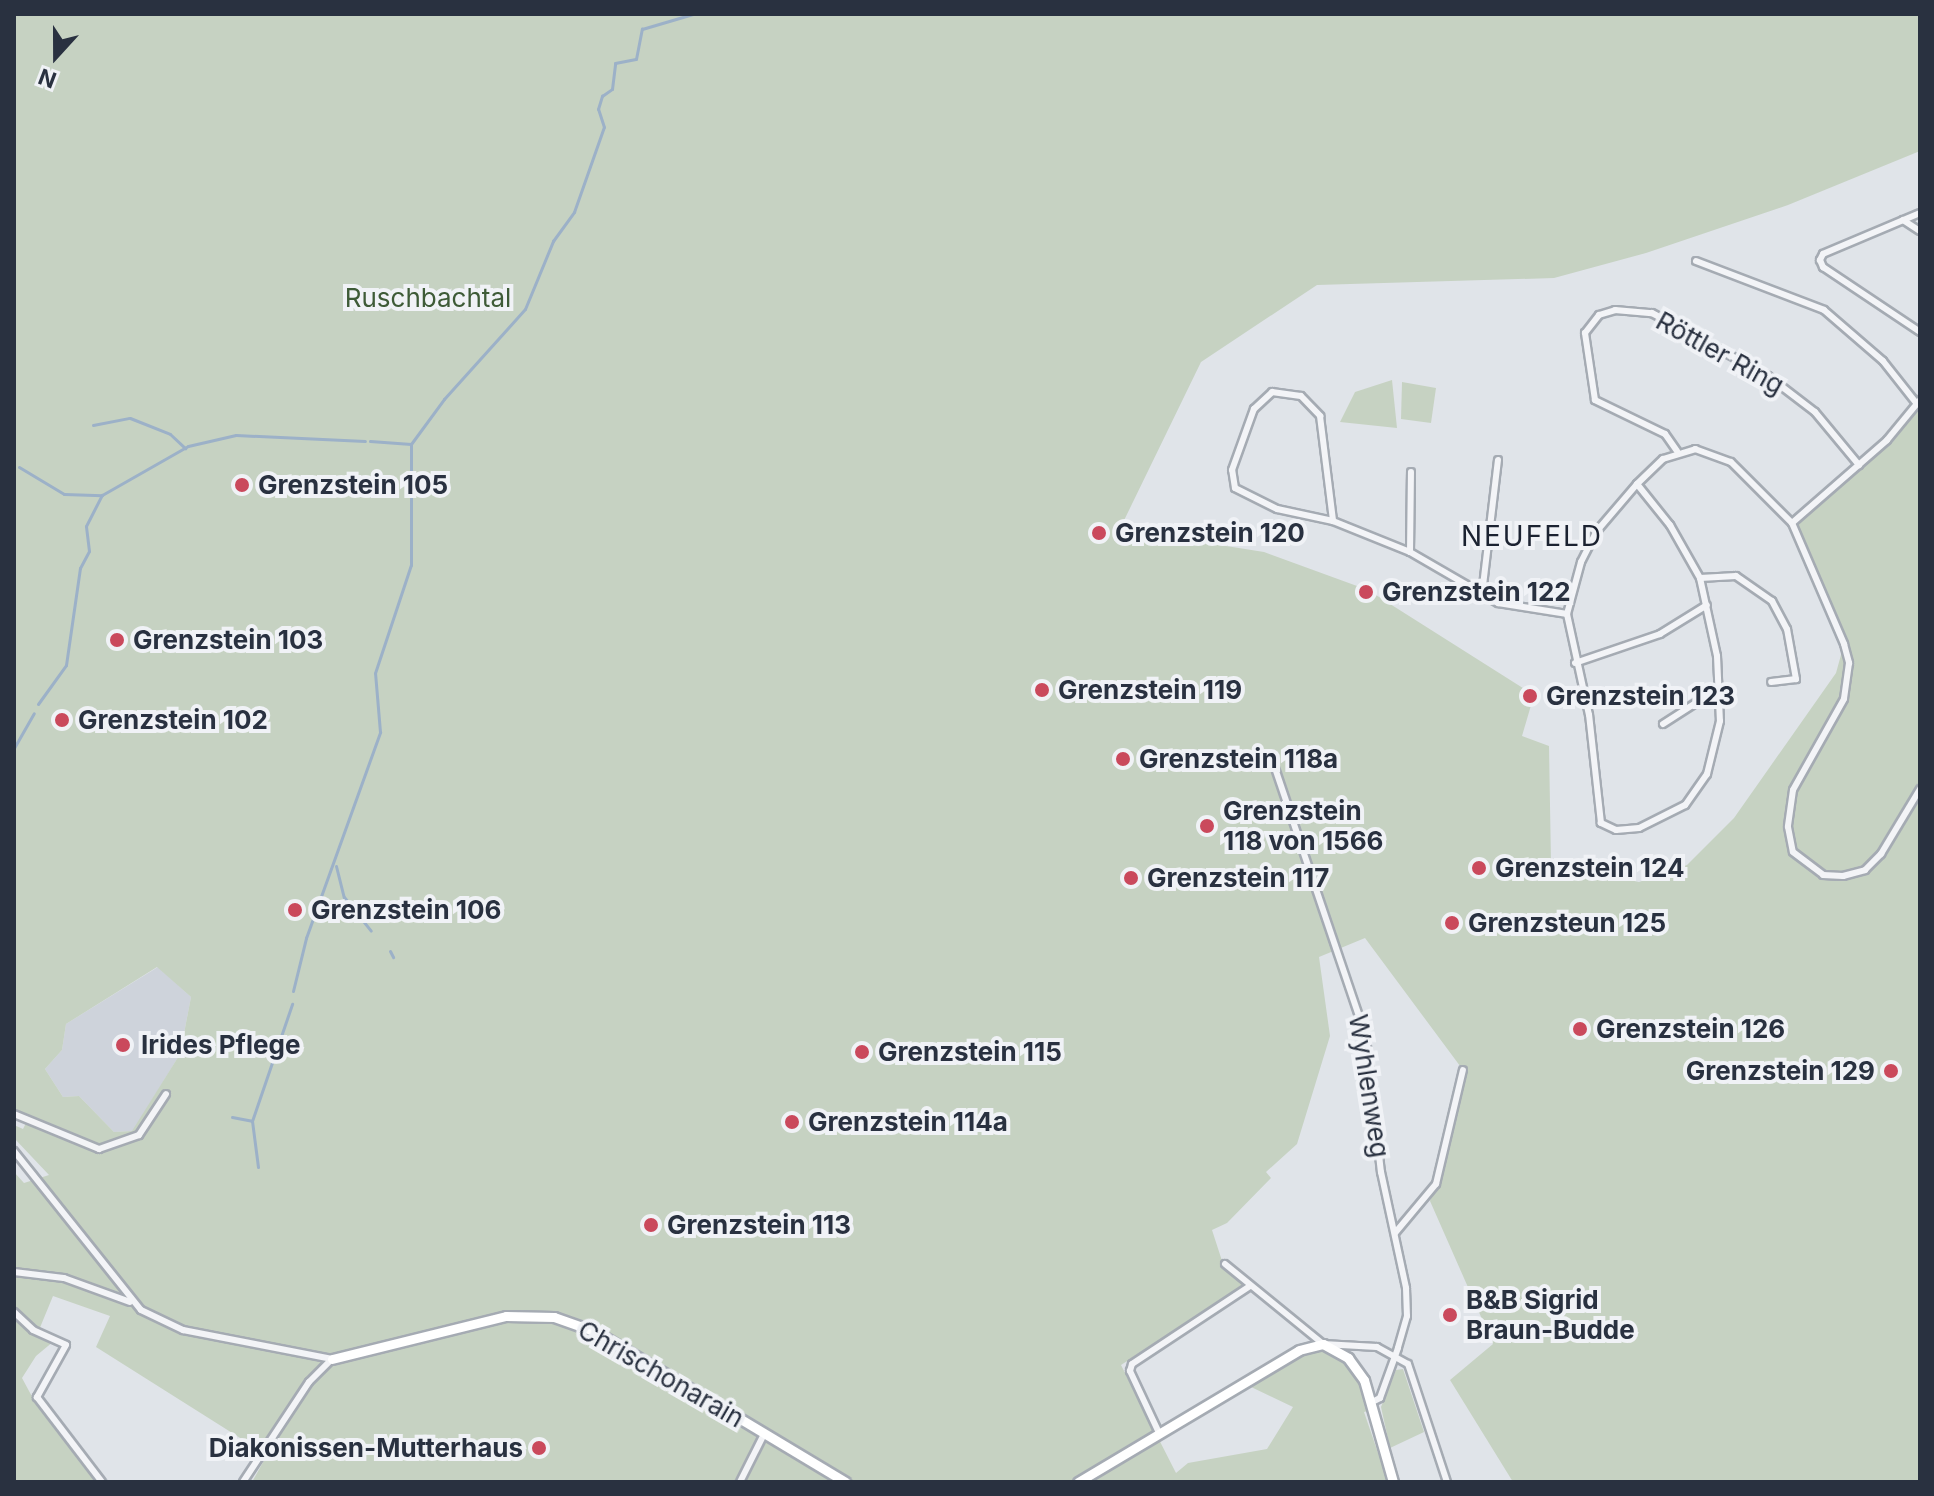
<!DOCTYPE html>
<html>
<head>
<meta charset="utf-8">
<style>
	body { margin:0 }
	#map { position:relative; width:1934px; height:1496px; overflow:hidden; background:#e0e4e9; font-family:Inter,sans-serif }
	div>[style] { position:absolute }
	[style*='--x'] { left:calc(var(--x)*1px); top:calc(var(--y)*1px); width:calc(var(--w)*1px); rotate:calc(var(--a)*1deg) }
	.built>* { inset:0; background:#ced3db }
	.green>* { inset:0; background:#c6d2c2 }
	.stream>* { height:3px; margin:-1.5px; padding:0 1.5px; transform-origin:1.5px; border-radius:1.5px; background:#9cb1c8 }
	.roads { filter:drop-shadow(2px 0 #a5abb3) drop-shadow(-2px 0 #a5abb3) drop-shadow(0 2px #a5abb3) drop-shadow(0 -2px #a5abb3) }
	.street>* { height:6px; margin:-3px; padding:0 3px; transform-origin:3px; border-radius:3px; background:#f3f4f7 }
	.secondary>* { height:9px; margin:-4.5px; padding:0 4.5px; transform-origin:4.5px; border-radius:4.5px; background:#fff }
	.dots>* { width:22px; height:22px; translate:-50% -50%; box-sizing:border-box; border:4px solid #f0f2f6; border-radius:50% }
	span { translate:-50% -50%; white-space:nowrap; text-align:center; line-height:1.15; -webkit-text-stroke:8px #f0f2f6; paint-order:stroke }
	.park-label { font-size:26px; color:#3e5b37 }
	.street-label { font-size:26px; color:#293140 }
	.poi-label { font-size:26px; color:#293140; font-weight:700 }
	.left { translate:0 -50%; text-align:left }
	.right { translate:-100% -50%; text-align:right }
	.neighbourhood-label { font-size:28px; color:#1b2231; letter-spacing:2px }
	.frame { position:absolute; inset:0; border:16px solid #293140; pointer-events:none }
	.north { position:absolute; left:16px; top:16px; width:80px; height:80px; -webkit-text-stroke:6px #f0f2f6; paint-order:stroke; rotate:201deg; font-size:22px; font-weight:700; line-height:32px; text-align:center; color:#293140 }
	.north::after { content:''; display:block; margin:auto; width:28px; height:36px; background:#293140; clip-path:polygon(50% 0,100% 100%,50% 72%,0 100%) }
</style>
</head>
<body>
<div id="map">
	<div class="built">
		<i style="clip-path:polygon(158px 967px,191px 997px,180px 1054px,133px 1131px,114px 1132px,79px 1096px,63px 1097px,45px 1069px,62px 1050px,66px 1024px)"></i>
	</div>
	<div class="green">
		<i style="clip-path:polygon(evenodd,14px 14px,1920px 14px,1920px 151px,1788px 205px,1646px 253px,1554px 278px,1317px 285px,1201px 362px,1114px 541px,1163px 536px,1264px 552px,1368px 590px,1534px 695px,1522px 736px,1549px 746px,1551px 863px,1639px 882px,1687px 865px,1734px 818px,1836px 673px,1844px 644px,1792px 523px,1887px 440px,1920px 400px,1920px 789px,1914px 799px,1920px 798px,1920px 1482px,1513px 1482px,1450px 1380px,1493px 1344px,1430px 1201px,1463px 1070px,1365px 938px,1319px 957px,1330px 1036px,1297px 1144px,1266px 1172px,1271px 1178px,1227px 1223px,1212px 1230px,1224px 1267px,1244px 1285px,1121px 1365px,1176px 1473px,1188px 1463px,1267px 1449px,1293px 1407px,1249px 1386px,1302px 1354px,1325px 1351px,1346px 1363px,1360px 1383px,1368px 1411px,1364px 1412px,1388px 1482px,252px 1482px,267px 1455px,96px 1347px,110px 1316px,53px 1296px,39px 1330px,28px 1322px,14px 1306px,14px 1172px,24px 1183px,49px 1175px,14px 1138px,14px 1125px,23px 1129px,26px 1123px,14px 1117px,14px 14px,157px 967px,191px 997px,180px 1054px,132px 1131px,114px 1132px,79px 1096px,63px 1097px,45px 1069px,62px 1050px,66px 1024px,157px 967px)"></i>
		<i style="clip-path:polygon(1392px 380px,1397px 428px,1340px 422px,1355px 392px)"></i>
		<i style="clip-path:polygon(1402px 382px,1436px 388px,1431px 423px,1401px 419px)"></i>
		<i style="clip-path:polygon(14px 1317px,37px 1336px,54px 1341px,36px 1356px,22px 1378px,36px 1404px,99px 1482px,14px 1482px)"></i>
		<i style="clip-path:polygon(1403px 1369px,1424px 1432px,1390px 1448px,1381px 1407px,1396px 1370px)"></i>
	</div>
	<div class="stream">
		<i style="--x:130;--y:418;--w:43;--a:21.8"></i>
		<i style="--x:170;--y:434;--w:21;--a:43"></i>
		<i style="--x:93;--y:425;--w:36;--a:-11"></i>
		<i style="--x:370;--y:441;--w:41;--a:4.2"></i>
		<i style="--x:411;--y:444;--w:56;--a:-53.7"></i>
		<i style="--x:444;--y:399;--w:121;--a:-48"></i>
		<i style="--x:525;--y:309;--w:74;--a:-67.6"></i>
		<i style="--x:553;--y:241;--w:36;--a:-54"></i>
		<i style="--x:574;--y:212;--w:90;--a:-70.6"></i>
		<i style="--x:604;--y:127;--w:19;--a:-108"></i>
		<i style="--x:598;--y:109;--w:14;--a:-73"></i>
		<i style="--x:602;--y:96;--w:12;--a:-35"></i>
		<i style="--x:612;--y:89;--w:26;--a:-83"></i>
		<i style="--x:615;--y:63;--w:21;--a:-11"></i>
		<i style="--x:636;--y:59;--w:31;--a:-79"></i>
		<i style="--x:642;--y:29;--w:53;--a:-16.4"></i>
		<i style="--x:19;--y:467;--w:52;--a:31"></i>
		<i style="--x:64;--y:494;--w:38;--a:2"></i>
		<i style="--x:38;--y:704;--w:48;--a:-54.3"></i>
		<i style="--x:66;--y:665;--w:98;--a:-81.8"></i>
		<i style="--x:80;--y:568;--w:19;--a:-62"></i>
		<i style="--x:89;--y:551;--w:25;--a:-97"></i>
		<i style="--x:86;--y:526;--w:35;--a:-63"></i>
		<i style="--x:102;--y:495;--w:99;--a:-29.7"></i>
		<i style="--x:188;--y:446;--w:49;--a:-12.9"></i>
		<i style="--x:236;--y:435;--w:129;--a:2.7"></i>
		<i style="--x:14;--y:748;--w:40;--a:-60.3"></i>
		<i style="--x:336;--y:866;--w:32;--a:76"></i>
		<i style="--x:344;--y:897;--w:43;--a:51.5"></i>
		<i style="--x:390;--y:951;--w:7;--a:63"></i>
		<i style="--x:293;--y:991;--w:55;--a:-76.2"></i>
		<i style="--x:306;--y:938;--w:219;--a:-70.2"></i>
		<i style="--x:380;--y:732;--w:59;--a:-94.8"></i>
		<i style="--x:375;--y:673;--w:114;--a:-71.6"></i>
		<i style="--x:411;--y:565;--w:121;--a:-90"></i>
		<i style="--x:232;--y:1117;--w:20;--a:11"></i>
		<i style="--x:258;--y:1167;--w:46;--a:-97.4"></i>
		<i style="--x:252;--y:1121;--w:124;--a:-71.1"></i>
	</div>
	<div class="roads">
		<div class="street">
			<i style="--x:1920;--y:213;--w:105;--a:157.1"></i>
			<i style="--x:1823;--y:254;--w:7;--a:117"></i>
			<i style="--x:1820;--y:260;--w:8;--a:67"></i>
			<i style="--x:1823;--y:267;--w:117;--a:33.8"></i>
			<i style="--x:1903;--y:220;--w:20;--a:33"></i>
			<i style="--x:1696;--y:261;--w:137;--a:20.9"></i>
			<i style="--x:1824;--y:310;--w:78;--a:40.8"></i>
			<i style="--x:1883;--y:361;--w:55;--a:51.7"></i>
			<i style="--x:1677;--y:451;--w:21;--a:-125"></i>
			<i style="--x:1665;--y:434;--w:78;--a:-154.1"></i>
			<i style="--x:1595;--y:400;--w:68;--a:-98.5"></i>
			<i style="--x:1585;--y:333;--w:23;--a:-52"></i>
			<i style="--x:1599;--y:315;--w:17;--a:-17"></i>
			<i style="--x:1615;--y:310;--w:37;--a:5"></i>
			<i style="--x:1652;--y:313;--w:132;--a:28.5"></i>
			<i style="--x:1768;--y:376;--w:59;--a:37.5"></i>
			<i style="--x:1815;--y:412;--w:69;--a:50.3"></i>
			<i style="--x:1637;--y:484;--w:53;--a:51.2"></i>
			<i style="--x:1670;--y:525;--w:61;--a:60.5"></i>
			<i style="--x:1700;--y:578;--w:80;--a:77.7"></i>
			<i style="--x:1717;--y:656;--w:65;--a:87.4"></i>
			<i style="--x:1720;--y:721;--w:55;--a:103.8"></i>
			<i style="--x:1707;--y:774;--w:38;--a:125"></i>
			<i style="--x:1685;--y:805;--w:51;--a:153.4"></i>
			<i style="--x:1639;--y:828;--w:23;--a:175"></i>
			<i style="--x:1616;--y:830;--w:17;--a:-155"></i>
			<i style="--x:1601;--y:823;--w:109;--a:-96.3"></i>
			<i style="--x:1589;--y:715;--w:103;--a:-102.3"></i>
			<i style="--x:1567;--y:614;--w:54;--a:-74.9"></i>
			<i style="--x:1581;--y:562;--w:34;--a:-63"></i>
			<i style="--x:1596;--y:532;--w:63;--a:-49.5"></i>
			<i style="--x:1637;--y:484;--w:36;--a:-44"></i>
			<i style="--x:1663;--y:459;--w:34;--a:-17"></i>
			<i style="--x:1695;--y:449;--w:38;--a:20"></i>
			<i style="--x:1731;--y:462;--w:86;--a:45"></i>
			<i style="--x:1792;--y:523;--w:132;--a:66.7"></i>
			<i style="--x:1844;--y:644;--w:20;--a:75"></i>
			<i style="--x:1849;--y:663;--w:36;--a:98"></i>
			<i style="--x:1844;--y:699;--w:104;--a:119.3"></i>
			<i style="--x:1793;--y:790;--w:37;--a:98"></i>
			<i style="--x:1788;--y:827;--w:25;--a:79"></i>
			<i style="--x:1793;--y:852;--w:38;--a:37"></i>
			<i style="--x:1823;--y:875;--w:20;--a:3"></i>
			<i style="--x:1843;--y:876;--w:23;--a:-15"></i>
			<i style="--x:1865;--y:870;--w:23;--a:-45"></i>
			<i style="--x:1881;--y:854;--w:76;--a:-59"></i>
			<i style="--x:1333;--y:521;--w:57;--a:-167.9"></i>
			<i style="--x:1277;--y:509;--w:47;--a:-153.4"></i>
			<i style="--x:1235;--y:488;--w:18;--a:-99"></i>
			<i style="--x:1232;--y:470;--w:65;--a:-70.2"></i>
			<i style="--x:1254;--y:409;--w:25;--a:-43"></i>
			<i style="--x:1272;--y:392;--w:29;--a:8"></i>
			<i style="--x:1301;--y:396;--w:28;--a:46"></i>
			<i style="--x:1320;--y:416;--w:106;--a:82.9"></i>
			<i style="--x:1333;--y:521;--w:83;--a:21.9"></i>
			<i style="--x:1410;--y:552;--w:102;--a:30.1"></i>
			<i style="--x:1498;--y:603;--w:70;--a:9.1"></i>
			<i style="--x:1792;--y:523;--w:126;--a:-41.1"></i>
			<i style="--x:1887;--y:440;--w:52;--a:-50.5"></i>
			<i style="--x:1410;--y:552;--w:80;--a:-89.3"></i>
			<i style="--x:1700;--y:578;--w:36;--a:-3"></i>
			<i style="--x:1736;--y:576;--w:44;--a:34.8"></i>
			<i style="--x:1772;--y:601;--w:32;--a:62"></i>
			<i style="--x:1787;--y:629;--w:51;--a:79.8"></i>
			<i style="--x:1796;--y:679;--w:25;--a:173"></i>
			<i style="--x:1482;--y:594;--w:135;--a:-83.2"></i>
			<i style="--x:1575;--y:663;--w:90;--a:-18.8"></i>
			<i style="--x:1660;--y:634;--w:55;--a:-31.7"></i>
			<i style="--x:1663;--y:724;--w:67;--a:-32.7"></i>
			<i style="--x:1276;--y:771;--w:281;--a:71.3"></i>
			<i style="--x:1366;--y:1037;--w:136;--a:83.7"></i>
			<i style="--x:1381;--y:1172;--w:119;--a:77.8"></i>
			<i style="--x:1406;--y:1288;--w:28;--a:88"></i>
			<i style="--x:1407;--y:1316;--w:33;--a:106"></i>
			<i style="--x:1398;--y:1348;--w:53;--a:109.8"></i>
			<i style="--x:1380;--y:1398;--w:9;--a:153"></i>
			<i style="--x:14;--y:1114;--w:92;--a:22.4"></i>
			<i style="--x:99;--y:1149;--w:42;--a:-19.3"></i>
			<i style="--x:139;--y:1135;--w:49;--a:-56.6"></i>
			<i style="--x:14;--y:1151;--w:203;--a:51.4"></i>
			<i style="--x:141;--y:1310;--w:47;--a:25.5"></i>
			<i style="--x:183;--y:1330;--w:152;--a:11"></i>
			<i style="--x:1395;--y:1233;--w:64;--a:-50.1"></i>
			<i style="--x:1436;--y:1184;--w:117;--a:-76.7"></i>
			<i style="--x:1225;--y:1264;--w:127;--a:39.2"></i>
			<i style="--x:1323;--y:1344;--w:54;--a:3.2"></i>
			<i style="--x:1377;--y:1347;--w:35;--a:29"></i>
			<i style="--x:1408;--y:1364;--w:124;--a:71.7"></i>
			<i style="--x:14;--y:1272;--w:50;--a:6.8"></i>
			<i style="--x:64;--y:1278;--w:70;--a:20"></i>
			<i style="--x:14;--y:1312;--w:26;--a:43"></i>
			<i style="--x:33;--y:1330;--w:36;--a:24"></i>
			<i style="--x:66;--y:1345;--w:60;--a:119.1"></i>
			<i style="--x:37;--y:1397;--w:107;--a:52.6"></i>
			<i style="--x:1160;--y:1435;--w:71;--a:-115.1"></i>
			<i style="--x:1130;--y:1371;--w:7;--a:-74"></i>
			<i style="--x:1132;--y:1364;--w:141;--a:-33.5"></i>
			<i style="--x:243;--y:1482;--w:120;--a:-56.6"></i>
			<i style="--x:309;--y:1382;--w:33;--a:-45"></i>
			<i style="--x:740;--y:1482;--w:54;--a:-63.4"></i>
		</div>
		<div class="secondary">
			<i style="--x:332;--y:1359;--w:179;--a:-13.9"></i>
			<i style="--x:506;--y:1316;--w:48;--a:1.2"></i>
			<i style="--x:554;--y:1317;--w:42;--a:19.3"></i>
			<i style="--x:594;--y:1331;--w:293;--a:31"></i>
			<i style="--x:1078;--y:1482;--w:257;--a:-30.8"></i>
			<i style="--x:1299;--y:1350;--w:25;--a:-14"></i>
			<i style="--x:1323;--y:1344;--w:29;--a:29"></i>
			<i style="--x:1348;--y:1358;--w:27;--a:54"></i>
			<i style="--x:1364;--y:1380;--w:106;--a:74.1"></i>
		</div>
	</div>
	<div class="dots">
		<i style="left:242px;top:485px;background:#ca495c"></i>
		<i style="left:1099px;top:533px;background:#ca495c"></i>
		<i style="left:1366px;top:592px;background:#ca495c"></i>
		<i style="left:117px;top:640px;background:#ca495c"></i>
		<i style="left:1042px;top:690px;background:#ca495c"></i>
		<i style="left:1530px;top:696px;background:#ca495c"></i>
		<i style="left:62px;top:720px;background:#ca495c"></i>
		<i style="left:1123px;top:759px;background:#ca495c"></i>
		<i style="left:1207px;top:826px;background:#ca495c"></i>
		<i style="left:1479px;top:868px;background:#ca495c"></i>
		<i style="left:1131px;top:878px;background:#ca495c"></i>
		<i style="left:295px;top:910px;background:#ca495c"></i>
		<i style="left:1452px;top:923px;background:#ca495c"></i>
		<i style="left:1580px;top:1029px;background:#ca495c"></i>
		<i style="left:123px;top:1045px;background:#ca495c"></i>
		<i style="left:862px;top:1052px;background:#ca495c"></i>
		<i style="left:1891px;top:1071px;background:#ca495c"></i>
		<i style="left:792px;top:1122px;background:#ca495c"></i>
		<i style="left:651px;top:1225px;background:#ca495c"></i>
		<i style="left:1450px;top:1315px;background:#ca495c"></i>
		<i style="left:539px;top:1448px;background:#ca495c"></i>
	</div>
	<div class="park-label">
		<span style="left:428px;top:298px">Ruschbachtal</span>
	</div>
	<div class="street-label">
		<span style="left:1720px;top:353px;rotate:29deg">Röttler Ring</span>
		<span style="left:1369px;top:1086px;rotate:81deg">Wyhlenweg</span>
		<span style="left:661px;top:1374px;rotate:30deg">Chrischonarain</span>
	</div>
	<div class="poi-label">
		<span class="left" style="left:258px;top:485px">Grenzstein 105</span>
		<span class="left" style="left:1115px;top:533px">Grenzstein 120</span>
		<span class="left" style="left:1382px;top:592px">Grenzstein 122</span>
		<span class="left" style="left:133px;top:640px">Grenzstein 103</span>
		<span class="left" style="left:1058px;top:690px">Grenzstein 119</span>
		<span class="left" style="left:1546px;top:696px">Grenzstein 123</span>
		<span class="left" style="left:78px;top:720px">Grenzstein 102</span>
		<span class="left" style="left:1139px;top:759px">Grenzstein 118a</span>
		<span class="left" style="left:1223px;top:826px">Grenzstein<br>118 von 1566</span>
		<span class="left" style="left:1495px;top:868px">Grenzstein 124</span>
		<span class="left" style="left:1147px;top:878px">Grenzstein 117</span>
		<span class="left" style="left:311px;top:910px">Grenzstein 106</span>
		<span class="left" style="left:1468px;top:923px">Grenzsteun 125</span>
		<span class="left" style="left:1596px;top:1029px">Grenzstein 126</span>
		<span class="left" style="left:141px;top:1045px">Irides Pflege</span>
		<span class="left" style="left:878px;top:1052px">Grenzstein 115</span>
		<span class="right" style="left:1875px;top:1071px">Grenzstein 129</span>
		<span class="left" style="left:808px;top:1122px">Grenzstein 114a</span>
		<span class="left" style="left:667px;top:1225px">Grenzstein 113</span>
		<span class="left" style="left:1466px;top:1315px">B&amp;B Sigrid<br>Braun-Budde</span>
		<span class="right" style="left:523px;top:1448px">Diakonissen-Mutterhaus</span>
	</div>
	<div class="neighbourhood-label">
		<span style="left:1532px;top:536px">NEUFELD</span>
	</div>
	<div class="frame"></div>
	<div class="north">N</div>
</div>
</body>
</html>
